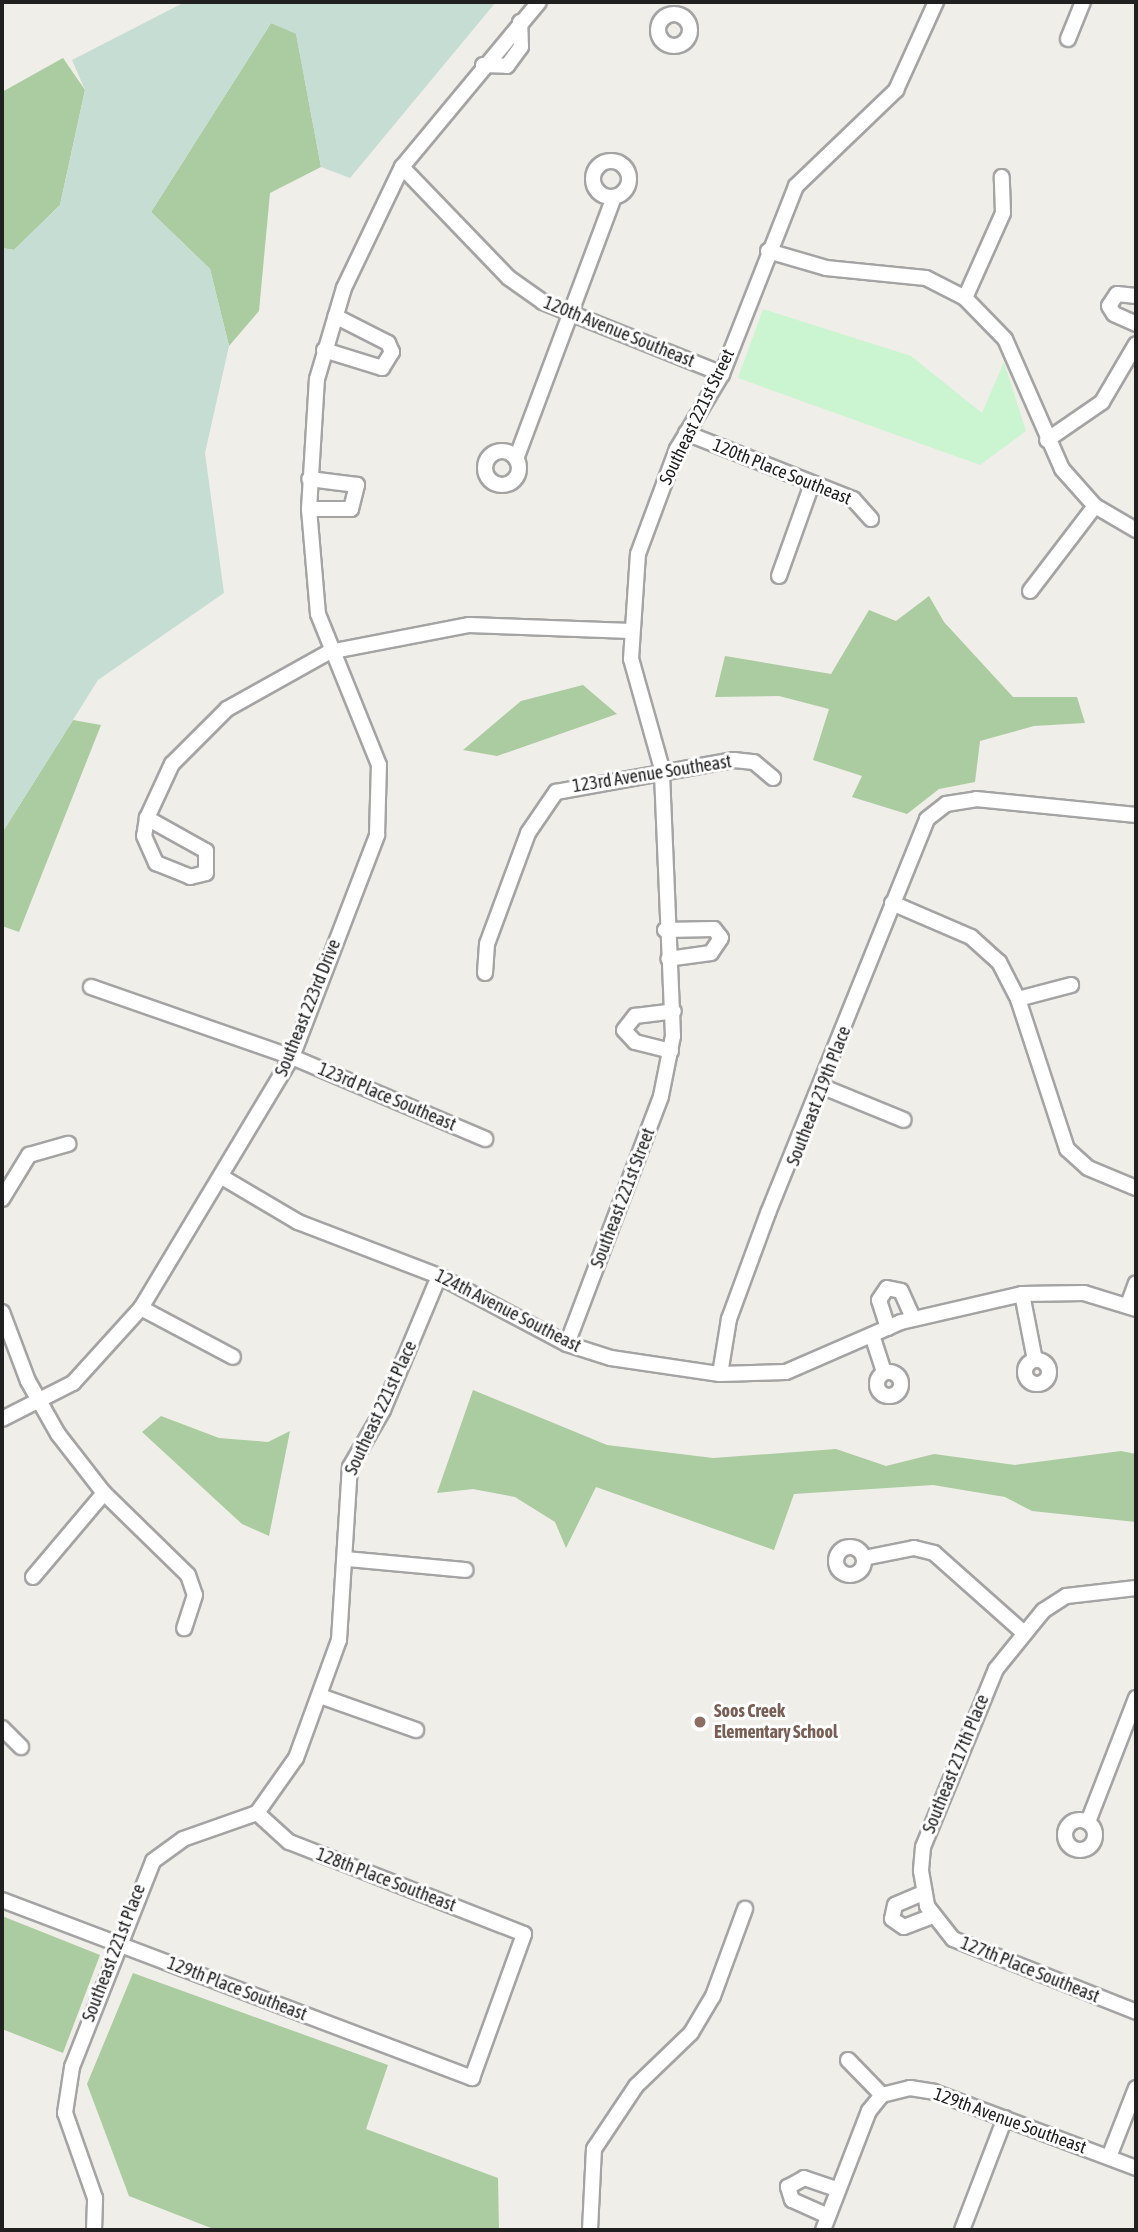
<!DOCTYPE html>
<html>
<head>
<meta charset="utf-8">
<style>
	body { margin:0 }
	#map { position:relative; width:1138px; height:2232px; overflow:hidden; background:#f0eee8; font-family:"Asap Condensed",sans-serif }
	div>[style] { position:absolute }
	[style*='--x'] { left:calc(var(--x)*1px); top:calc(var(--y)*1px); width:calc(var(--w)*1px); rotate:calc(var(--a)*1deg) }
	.forest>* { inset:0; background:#abcba0 }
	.wetland>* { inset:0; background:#c6ddd4 }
	.park>* { inset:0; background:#caf5d0 }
	.roads { filter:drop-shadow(2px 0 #a4a4a4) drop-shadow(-2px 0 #a4a4a4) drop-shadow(0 2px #a4a4a4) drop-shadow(0 -2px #a4a4a4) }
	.minor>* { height:14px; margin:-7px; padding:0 7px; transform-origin:7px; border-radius:7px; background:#fff }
	.minor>.ring { margin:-7px; padding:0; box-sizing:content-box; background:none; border:14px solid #fff; border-radius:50% }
	.dots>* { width:19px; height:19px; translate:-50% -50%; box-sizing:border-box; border:4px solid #fff; border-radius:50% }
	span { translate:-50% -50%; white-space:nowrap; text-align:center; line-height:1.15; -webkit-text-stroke:6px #fff; paint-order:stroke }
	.street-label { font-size:18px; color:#202020 }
	.education-label { font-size:18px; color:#785e54; font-weight:700 }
	.left { translate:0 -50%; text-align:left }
	.frame { position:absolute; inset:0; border:4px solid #202020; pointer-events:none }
</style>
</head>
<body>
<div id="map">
	<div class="forest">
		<i style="clip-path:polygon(271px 23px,296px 33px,321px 167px,270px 193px,259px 311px,229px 346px,210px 269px,151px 212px)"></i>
		<i style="clip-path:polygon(63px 58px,85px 90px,60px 205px,14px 250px,2px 248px,2px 92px)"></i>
		<i style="clip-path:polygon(929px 596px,944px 622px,1013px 697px,1077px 697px,1085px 723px,1034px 726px,980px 741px,975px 782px,939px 789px,907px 814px,852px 797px,862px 776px,813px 760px,829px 709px,779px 696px,715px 697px,725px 656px,831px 674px,869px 610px,896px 621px)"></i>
		<i style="clip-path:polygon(583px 685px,617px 714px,497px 756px,463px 750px,521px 701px)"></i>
		<i style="clip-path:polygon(73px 720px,101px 725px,19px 932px,2px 926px,2px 833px)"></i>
		<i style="clip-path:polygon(473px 1390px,607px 1445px,713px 1458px,836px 1449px,886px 1466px,934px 1454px,1015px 1465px,1121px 1451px,1136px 1454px,1136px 1522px,1032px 1511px,1005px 1497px,933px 1485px,794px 1494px,774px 1550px,596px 1487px,566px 1548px,555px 1522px,515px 1497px,473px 1489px,437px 1493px)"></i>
		<i style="clip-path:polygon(161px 1416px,219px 1438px,268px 1442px,290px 1431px,269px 1536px,242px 1524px,142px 1432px)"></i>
		<i style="clip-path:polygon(2px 1916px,100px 1955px,63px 2053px,2px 2029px)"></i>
		<i style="clip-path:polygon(133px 1973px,388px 2065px,366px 2129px,498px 2178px,499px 2230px,216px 2230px,129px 2196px,87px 2084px)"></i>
	</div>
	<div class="wetland">
		<i style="clip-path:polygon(185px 2px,496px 2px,350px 178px,321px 167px,296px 34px,271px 23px,151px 212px,210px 269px,229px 346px,205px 453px,224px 593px,98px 680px,2px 833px,2px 248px,14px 250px,60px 205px,85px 90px,72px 60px)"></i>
	</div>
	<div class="park">
		<i style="clip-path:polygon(763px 309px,911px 356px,982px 413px,1004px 362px,1026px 431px,980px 465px,738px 378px)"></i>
	</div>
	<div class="roads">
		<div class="minor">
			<i class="ring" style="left:658px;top:14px;width:18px;height:18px"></i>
			<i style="--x:1068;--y:39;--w:40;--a:-68"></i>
			<i style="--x:483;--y:65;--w:24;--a:2"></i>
			<i style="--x:507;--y:66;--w:24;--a:-54"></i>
			<i style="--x:521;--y:47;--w:25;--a:-92"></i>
			<i class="ring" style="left:593px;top:161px;width:22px;height:22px"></i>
			<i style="--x:402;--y:167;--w:154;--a:46.1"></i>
			<i style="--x:509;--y:278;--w:42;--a:35.2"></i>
			<i style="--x:543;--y:302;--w:193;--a:21.9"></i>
			<i style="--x:768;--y:251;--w:60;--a:16.3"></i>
			<i style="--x:826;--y:268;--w:100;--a:5.7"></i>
			<i style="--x:926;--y:278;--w:44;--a:27.1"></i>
			<i style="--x:965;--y:298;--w:57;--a:45.7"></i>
			<i style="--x:1005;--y:339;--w:142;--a:66.3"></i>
			<i style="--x:1062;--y:469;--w:50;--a:48.3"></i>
			<i style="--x:1095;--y:506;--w:48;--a:30.3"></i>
			<i style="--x:1136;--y:296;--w:19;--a:-174"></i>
			<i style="--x:1117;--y:294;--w:14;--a:124"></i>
			<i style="--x:1109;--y:306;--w:9;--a:58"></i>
			<i style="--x:1114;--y:314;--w:24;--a:24"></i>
			<i style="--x:965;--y:298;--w:93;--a:-65.9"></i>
			<i style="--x:1003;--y:213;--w:36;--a:-92"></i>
			<i style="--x:324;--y:350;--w:61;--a:17.2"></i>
			<i style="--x:382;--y:368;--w:19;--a:-58"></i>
			<i style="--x:392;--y:352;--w:10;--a:-114"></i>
			<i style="--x:388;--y:343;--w:59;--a:-153"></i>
			<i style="--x:686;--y:433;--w:180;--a:21.6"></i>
			<i style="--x:853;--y:499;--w:27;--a:48"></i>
			<i style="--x:1047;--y:440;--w:67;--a:-34.6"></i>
			<i style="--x:1102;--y:402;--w:67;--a:-59.6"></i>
			<i class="ring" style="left:485px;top:451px;width:20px;height:20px"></i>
			<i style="--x:516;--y:459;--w:280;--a:-69.5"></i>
			<i style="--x:309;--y:509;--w:42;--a:0"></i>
			<i style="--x:351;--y:509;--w:25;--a:-76"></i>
			<i style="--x:357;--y:485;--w:48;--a:-172.9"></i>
			<i style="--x:779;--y:576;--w:98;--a:-70.3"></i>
			<i style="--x:1030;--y:591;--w:107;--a:-52.6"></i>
			<i style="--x:147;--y:818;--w:18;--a:99"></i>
			<i style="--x:144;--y:836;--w:30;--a:66"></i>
			<i style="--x:156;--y:863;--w:37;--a:22"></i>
			<i style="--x:190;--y:877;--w:16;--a:-14"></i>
			<i style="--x:206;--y:873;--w:22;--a:-90"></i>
			<i style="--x:206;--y:851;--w:68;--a:-150.8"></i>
			<i style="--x:147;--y:818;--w:60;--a:-65.2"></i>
			<i style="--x:172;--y:764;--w:78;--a:-45"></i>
			<i style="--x:227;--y:709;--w:117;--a:-29.2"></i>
			<i style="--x:329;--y:652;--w:143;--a:-10.9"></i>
			<i style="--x:469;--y:625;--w:162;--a:2.1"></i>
			<i style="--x:892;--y:903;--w:86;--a:23.3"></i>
			<i style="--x:971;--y:937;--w:38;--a:42"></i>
			<i style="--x:999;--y:962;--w:42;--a:62.8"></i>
			<i style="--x:1018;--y:999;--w:158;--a:71.9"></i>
			<i style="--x:1067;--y:1149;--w:28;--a:42"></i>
			<i style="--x:1088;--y:1168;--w:52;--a:22.6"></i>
			<i style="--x:665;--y:930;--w:49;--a:-1.2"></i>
			<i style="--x:714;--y:929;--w:11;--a:52"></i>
			<i style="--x:721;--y:938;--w:18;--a:124"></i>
			<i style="--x:711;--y:953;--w:43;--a:172.1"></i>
			<i style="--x:485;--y:973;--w:29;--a:-86"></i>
			<i style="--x:487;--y:944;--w:118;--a:-69.7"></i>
			<i style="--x:528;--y:833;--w:50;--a:-55.7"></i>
			<i style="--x:556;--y:792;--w:181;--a:-10.2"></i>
			<i style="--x:734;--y:760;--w:20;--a:6"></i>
			<i style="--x:754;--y:762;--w:25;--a:40"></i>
			<i style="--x:91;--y:987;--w:213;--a:19.2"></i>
			<i style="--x:292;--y:1057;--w:210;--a:23"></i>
			<i style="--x:1018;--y:999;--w:55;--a:-14.8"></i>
			<i style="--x:671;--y:1051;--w:37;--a:-166"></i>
			<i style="--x:635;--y:1042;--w:16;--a:-133"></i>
			<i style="--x:624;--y:1030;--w:18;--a:-52"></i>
			<i style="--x:635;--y:1016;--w:39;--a:-7"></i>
			<i style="--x:823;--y:1087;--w:87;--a:22.2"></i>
			<i style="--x:222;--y:1177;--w:88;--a:30.6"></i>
			<i style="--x:298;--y:1222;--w:151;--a:21"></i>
			<i style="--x:439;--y:1276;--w:145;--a:28"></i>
			<i style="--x:567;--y:1344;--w:46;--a:17.7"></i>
			<i style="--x:611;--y:1358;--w:110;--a:8.4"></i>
			<i style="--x:720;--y:1374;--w:66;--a:-1.7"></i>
			<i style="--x:786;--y:1372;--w:125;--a:-23.5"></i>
			<i style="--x:901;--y:1322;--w:124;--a:-13"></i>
			<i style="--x:1022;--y:1294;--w:62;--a:-0.9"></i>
			<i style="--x:1084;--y:1293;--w:54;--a:17.1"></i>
			<i style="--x:2;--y:1199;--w:52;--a:-58.5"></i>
			<i style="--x:29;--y:1155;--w:41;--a:-15.8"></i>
			<i style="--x:1022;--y:1294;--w:67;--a:78.9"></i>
			<i style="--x:1128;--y:1305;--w:23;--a:-70"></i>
			<i style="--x:141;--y:1308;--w:104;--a:28"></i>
			<i style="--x:2;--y:1312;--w:74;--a:69.4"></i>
			<i style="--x:28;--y:1381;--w:61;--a:60.5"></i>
			<i style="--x:58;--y:1434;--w:75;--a:52.1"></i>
			<i style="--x:104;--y:1493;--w:117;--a:44.3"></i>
			<i style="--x:188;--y:1575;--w:21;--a:71"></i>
			<i style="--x:195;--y:1595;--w:35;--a:108"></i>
			<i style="--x:888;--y:1328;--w:29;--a:-108"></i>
			<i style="--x:879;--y:1300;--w:14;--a:-56"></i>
			<i style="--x:887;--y:1288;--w:14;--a:12"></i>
			<i style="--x:901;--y:1291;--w:30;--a:66"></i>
			<i style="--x:872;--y:1335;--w:39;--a:72"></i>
			<i style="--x:567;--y:1344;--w:265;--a:-69.2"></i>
			<i style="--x:661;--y:1096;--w:61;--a:-78.7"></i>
			<i style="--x:673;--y:1036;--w:267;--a:-92.4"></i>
			<i style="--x:662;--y:769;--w:114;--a:-105.7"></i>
			<i style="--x:631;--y:659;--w:105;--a:-86.2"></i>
			<i style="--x:638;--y:554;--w:112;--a:-69.6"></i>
			<i style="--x:677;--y:449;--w:87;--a:-59"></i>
			<i style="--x:722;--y:374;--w:202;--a:-68.5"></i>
			<i style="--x:796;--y:186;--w:139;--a:-43.8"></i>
			<i style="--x:896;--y:90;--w:97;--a:-65.6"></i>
			<i class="ring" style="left:1025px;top:1360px;width:10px;height:10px"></i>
			<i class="ring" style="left:877px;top:1372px;width:10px;height:10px"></i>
			<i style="--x:720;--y:1374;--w:56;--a:-80.7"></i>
			<i style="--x:729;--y:1319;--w:113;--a:-69.8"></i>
			<i style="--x:768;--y:1213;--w:425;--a:-68"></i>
			<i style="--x:927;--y:819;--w:24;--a:-38"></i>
			<i style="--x:946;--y:804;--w:30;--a:-9"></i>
			<i style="--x:976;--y:799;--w:161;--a:5.7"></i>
			<i style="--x:2;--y:1419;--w:80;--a:-26.9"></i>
			<i style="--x:73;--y:1383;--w:101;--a:-47.8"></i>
			<i style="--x:141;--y:1308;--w:293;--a:-59"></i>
			<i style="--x:292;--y:1057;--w:238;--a:-69"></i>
			<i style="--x:377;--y:835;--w:70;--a:-88.4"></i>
			<i style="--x:379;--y:765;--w:163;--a:-112"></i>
			<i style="--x:318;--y:614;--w:105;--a:-94.9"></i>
			<i style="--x:309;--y:509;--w:130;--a:-86.5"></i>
			<i style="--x:317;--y:379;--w:95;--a:-73.5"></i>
			<i style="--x:344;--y:288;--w:134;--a:-64.4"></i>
			<i style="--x:402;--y:167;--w:214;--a:-50.3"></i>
			<i class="ring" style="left:836px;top:1547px;width:14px;height:14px"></i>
			<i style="--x:864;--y:1558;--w:51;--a:-11.3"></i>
			<i style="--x:914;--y:1548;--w:21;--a:14"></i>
			<i style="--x:934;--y:1553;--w:120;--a:41.6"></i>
			<i style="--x:347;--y:1559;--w:119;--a:5.3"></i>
			<i style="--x:33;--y:1577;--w:110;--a:-49.8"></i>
			<i style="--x:1136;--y:1588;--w:70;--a:173.5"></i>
			<i style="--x:1066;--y:1596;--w:27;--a:147"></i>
			<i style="--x:1043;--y:1611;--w:75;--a:129"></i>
			<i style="--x:996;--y:1669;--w:192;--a:112.3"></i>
			<i style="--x:923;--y:1847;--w:24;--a:95"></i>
			<i style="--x:921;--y:1871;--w:36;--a:80"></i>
			<i style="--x:927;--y:1906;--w:42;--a:51.8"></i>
			<i style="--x:953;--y:1939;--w:197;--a:21.7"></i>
			<i style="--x:320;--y:1696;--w:102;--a:19.5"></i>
			<i style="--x:2;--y:1728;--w:27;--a:45"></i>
			<i class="ring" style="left:1065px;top:1820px;width:16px;height:16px"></i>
			<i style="--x:1088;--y:1822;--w:133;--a:-68.8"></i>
			<i style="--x:923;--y:1893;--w:30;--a:157"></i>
			<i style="--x:895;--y:1905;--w:14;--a:102"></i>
			<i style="--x:892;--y:1919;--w:14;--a:34"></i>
			<i style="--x:904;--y:1927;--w:31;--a:-21"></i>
			<i style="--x:2;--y:1900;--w:503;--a:20.74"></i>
			<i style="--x:472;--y:2078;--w:153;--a:-70.1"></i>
			<i style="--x:524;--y:1934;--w:252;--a:-158.6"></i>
			<i style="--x:289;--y:1842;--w:43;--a:-137.8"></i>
			<i style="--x:848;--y:2060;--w:49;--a:45.8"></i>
			<i style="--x:882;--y:2095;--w:29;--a:-14"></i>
			<i style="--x:910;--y:2088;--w:24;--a:9"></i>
			<i style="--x:934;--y:2092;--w:216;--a:20.6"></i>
			<i style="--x:1109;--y:2157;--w:74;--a:-68.6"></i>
			<i style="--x:828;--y:2216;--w:39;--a:-156"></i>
			<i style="--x:792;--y:2200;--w:14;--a:-107"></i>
			<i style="--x:788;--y:2187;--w:18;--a:-29"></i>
			<i style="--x:804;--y:2178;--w:36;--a:19"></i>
			<i style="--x:94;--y:2230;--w:32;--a:-88"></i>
			<i style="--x:95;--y:2198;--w:90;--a:-109.4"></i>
			<i style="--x:65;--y:2113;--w:47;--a:-81.3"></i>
			<i style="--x:72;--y:2067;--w:221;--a:-68.5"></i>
			<i style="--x:153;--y:1861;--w:37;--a:-36"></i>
			<i style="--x:183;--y:1839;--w:78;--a:-19.4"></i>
			<i style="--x:257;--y:1813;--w:67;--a:-54.7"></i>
			<i style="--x:296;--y:1758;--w:126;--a:-70"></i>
			<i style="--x:339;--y:1640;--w:173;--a:-86.4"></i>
			<i style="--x:350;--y:1467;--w:66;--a:-59.9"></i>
			<i style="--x:383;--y:1410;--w:145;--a:-67.3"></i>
			<i style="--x:590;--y:2230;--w:81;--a:-87.2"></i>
			<i style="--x:594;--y:2149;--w:76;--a:-56.3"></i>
			<i style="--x:636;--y:2086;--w:76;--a:-43.9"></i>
			<i style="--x:691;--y:2033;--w:43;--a:-59.3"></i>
			<i style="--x:713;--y:1996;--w:93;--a:-69.8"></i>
			<i style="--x:823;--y:2230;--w:128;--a:-68.9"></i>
			<i style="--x:869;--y:2111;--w:21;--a:-51"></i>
			<i style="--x:962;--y:2230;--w:120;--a:-69"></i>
		</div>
	</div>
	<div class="dots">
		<i style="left:700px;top:1722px;background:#8d6e63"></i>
	</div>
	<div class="street-label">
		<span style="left:619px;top:332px;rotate:22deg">120th Avenue Southeast</span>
		<span style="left:697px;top:417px;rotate:-64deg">Southeast 221st Street</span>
		<span style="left:782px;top:472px;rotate:22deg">120th Place Southeast</span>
		<span style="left:652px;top:774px;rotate:-9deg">123rd Avenue Southeast</span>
		<span style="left:308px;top:1008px;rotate:-68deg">Southeast 223rd Drive</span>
		<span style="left:819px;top:1096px;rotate:-69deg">Southeast 219th Place</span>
		<span style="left:387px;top:1097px;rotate:23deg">123rd Place Southeast</span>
		<span style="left:623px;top:1198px;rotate:-69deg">Southeast 221st Street</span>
		<span style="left:508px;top:1311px;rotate:27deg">124th Avenue Southeast</span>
		<span style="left:381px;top:1408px;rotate:-65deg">Southeast 221st Place</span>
		<span style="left:956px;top:1764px;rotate:-68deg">Southeast 217th Place</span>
		<span style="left:386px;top:1880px;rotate:21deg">128th Place Southeast</span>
		<span style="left:114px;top:1953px;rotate:-69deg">Southeast 221st Place</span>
		<span style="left:1030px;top:1970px;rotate:22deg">127th Place Southeast</span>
		<span style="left:237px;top:1989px;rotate:21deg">129th Place Southeast</span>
		<span style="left:1010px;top:2121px;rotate:20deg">129th Avenue Southeast</span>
	</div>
	<div class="education-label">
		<span class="left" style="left:714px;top:1722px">Soos Creek<br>Elementary School</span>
	</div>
	<div class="frame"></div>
</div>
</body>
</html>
